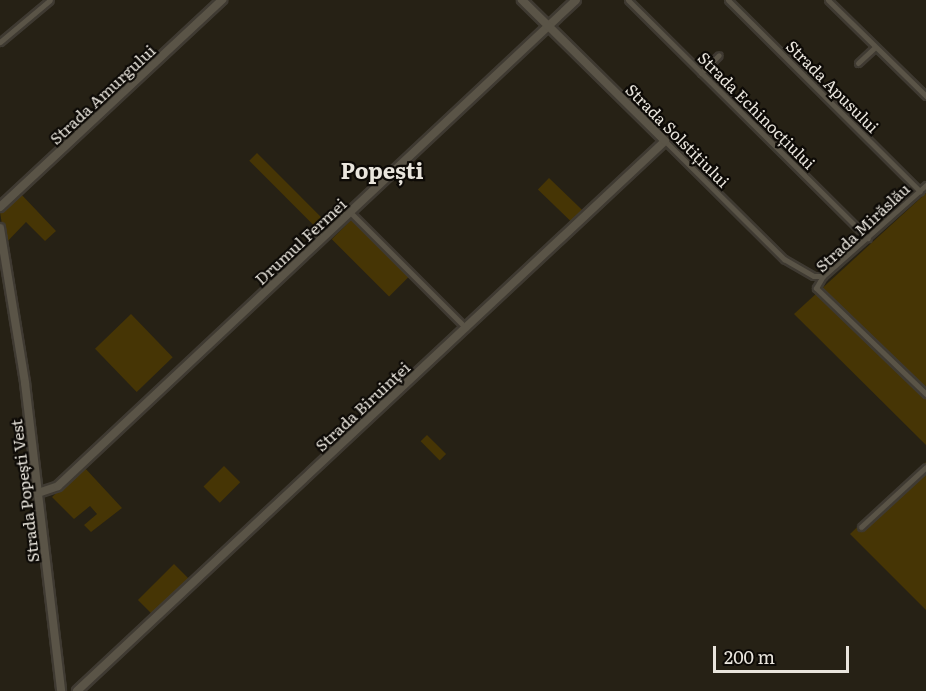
<!DOCTYPE html>
<html>
<head>
<meta charset="utf-8">
<style>
	body { margin:0 }
	#map { position:relative; width:926px; height:691px; overflow:hidden; background:#262115; font-family:Literata,serif }
	div>[style] { position:absolute }
	[style*='--x'] { left:calc(var(--x)*1px); top:calc(var(--y)*1px); width:calc(var(--w)*1px); rotate:calc(var(--a)*1deg) }
	.green>* { inset:0; background:#463505; transform-origin:0 0 }
	.roads { filter:drop-shadow(2px 0 #3f3a32) drop-shadow(-2px 0 #3f3a32) drop-shadow(0 2px #3f3a32) drop-shadow(0 -2px #3f3a32) }
	.street>* { height:5px; margin:-2.5px; padding:0 2.5px; transform-origin:2.5px; border-radius:2.5px; background:#5a5447 }
	.secondary>* { height:8px; margin:-4px; padding:0 4px; transform-origin:4px; border-radius:4px; background:#5a5447 }
	span { translate:-50% -50%; white-space:nowrap; text-align:center; line-height:1.15; -webkit-text-stroke:4.5px #0d0a06; paint-order:stroke }
	.street-label { font-size:16px; color:#e9e5dd }
	.district-label { font-size:22px; color:#e9e5dd; font-weight:700 }
	.scale { position:absolute; left:713px; top:646px; width:136px; height:27px; box-sizing:border-box; border:3px solid #e9e5dd; border-top:0; padding-left:8px; font-size:18px; line-height:21px; white-space:nowrap; color:#e9e5dd; -webkit-text-stroke:4px #0d0a06; paint-order:stroke }
</style>
</head>
<body>
<div id="map">
	<div class="green">
		<i style="left:257px;top:153px;width:94px;height:11px;rotate:45deg"></i>
		<i style="left:549px;top:178px;width:49px;height:16px;rotate:44deg"></i>
		<i style="clip-path:polygon(20px 193px,56px 231px,45px 241px,26px 222px,5px 244px,0 212px)"></i>
		<i style="clip-path:polygon(926px 193px,926px 445px,794px 314px)"></i>
		<i style="left:353px;top:218px;width:81px;height:30px;rotate:45deg"></i>
		<i style="left:131px;top:314px;width:60px;height:50px;rotate:46deg"></i>
		<i style="left:427px;top:435px;width:27px;height:9px;rotate:45deg"></i>
		<i style="clip-path:polygon(926px 462px,926px 610px,850px 534px)"></i>
		<i style="left:224px;top:466px;width:23px;height:29px;rotate:45deg"></i>
		<i style="clip-path:polygon(84px 467px,122px 508px,91px 532px,84px 525px,97px 514px,90px 506px,74px 519px,52px 497px)"></i>
		<i style="left:174px;top:564px;width:23px;height:51px;rotate:45deg"></i>
	</div>
	<div class="roads">
		<div class="street">
			<i style="--x:628;--y:0;--w:338;--a:44.8"></i>
			<i style="--x:728;--y:0;--w:271;--a:44.9"></i>
			<i style="--x:828;--y:0;--w:137;--a:44.4"></i>
			<i style="--x:0;--y:42;--w:65;--a:-40"></i>
			<i style="--x:858;--y:63;--w:23;--a:-43"></i>
			<i style="--x:701;--y:73;--w:25;--a:-45"></i>
			<i style="--x:665;--y:141;--w:168;--a:44.8"></i>
			<i style="--x:784;--y:259;--w:34;--a:30"></i>
			<i style="--x:814;--y:276;--w:9;--a:0"></i>
			<i style="--x:926;--y:185;--w:137;--a:138.5"></i>
			<i style="--x:823;--y:276;--w:14;--a:120"></i>
			<i style="--x:816;--y:288;--w:153;--a:43.9"></i>
			<i style="--x:350;--y:212;--w:164;--a:45"></i>
			<i style="--x:861;--y:527;--w:88;--a:-42.7"></i>
		</div>
		<div class="secondary">
			<i style="--x:0;--y:207;--w:304;--a:-43"></i>
			<i style="--x:0;--y:228;--w:157;--a:80.8"></i>
			<i style="--x:25;--y:383;--w:310;--a:83.3"></i>
			<i style="--x:38;--y:493;--w:21;--a:-19"></i>
			<i style="--x:58;--y:486;--w:710;--a:-43.17"></i>
			<i style="--x:77;--y:691;--w:805;--a:-43.09"></i>
			<i style="--x:665;--y:141;--w:201;--a:-135.4"></i>
		</div>
	</div>
	<div class="street-label">
		<span style="left:833px;top:86px;rotate:45deg">Strada Apusului</span>
		<span style="left:102px;top:94px;rotate:-43deg">Strada Amurgului</span>
		<span style="left:757px;top:110px;rotate:45deg">Strada Echinocțiului</span>
		<span style="left:678px;top:135px;rotate:45deg">Strada Solstițiului</span>
		<span style="left:862px;top:227px;rotate:-43deg">Strada Mirăslău</span>
		<span style="left:300px;top:241px;rotate:-43deg">Drumul Fermei</span>
		<span style="left:362px;top:406px;rotate:-43deg">Strada Biruinței</span>
		<span style="left:24px;top:491px;rotate:-97deg">Strada Popești Vest</span>
	</div>
	<div class="district-label">
		<span style="left:382px;top:170px">Popești</span>
	</div>
	<div class="scale">200 m</div>
</div>
</body>
</html>
